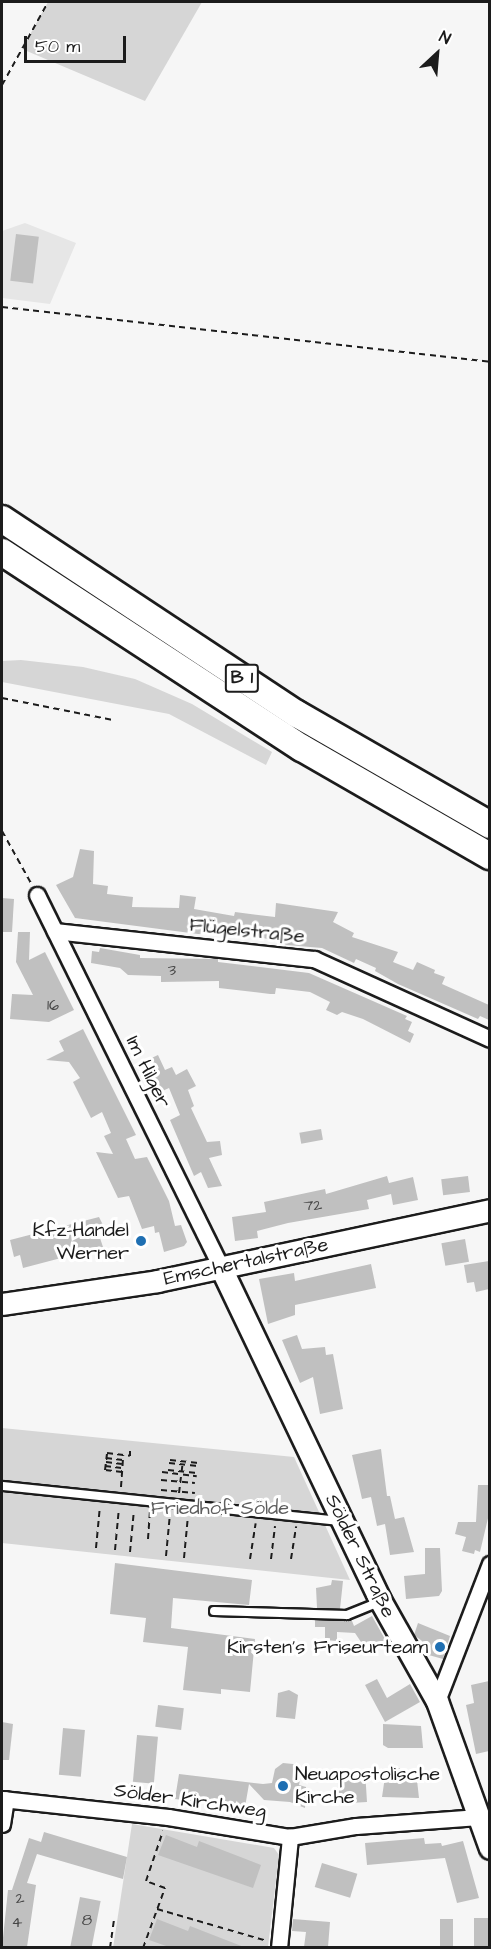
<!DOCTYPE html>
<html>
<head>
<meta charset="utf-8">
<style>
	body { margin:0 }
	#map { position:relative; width:491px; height:1949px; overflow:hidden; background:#f6f6f6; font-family:"Architects Daughter",sans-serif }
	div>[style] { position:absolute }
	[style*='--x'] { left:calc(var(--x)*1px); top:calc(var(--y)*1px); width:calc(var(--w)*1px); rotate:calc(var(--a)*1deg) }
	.built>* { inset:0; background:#e6e6e6 }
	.green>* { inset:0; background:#d6d6d6 }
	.building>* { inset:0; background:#c0c0c0; transform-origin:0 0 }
	.path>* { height:2px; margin-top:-1px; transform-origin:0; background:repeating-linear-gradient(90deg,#1c1c1c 0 6px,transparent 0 10.5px) }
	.roads { filter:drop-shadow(2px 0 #1c1c1c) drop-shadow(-2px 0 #1c1c1c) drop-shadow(0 2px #1c1c1c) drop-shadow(0 -2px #1c1c1c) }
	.service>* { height:8px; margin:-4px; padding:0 4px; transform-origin:4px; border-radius:4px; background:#fff }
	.minor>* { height:15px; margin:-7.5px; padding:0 7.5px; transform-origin:7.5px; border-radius:7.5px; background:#fff }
	.secondary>* { height:21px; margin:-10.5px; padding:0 10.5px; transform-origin:10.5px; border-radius:10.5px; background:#fff }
	.trunk>* { height:26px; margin:-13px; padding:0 13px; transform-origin:13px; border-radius:13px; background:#fff }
	.dots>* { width:16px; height:16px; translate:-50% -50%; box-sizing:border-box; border:3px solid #fff; border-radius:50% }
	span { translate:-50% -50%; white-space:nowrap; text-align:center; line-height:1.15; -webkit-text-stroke:6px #fff; paint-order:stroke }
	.number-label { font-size:16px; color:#454545 }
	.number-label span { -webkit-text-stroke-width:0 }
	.shield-label span { padding:2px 4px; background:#fff; border:2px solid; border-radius:4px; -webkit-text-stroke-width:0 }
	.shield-label { font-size:18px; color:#1c1c1c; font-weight:700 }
	.street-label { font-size:20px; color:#1c1c1c }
	.poi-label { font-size:20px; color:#1c1c1c }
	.right { translate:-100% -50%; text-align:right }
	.left { translate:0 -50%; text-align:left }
	.park-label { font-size:20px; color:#5d5d5d }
	.frame { position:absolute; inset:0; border:3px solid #1c1c1c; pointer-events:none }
	.north { position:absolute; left:407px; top:24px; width:60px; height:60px; -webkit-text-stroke:4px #fff; paint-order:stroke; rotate:26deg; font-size:16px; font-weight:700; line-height:24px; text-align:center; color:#1c1c1c }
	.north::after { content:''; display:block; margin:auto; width:21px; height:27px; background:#1c1c1c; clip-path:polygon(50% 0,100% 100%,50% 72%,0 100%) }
	.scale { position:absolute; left:24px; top:36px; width:102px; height:27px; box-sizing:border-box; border:3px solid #1c1c1c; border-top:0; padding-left:8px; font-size:18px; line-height:21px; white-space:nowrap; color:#1c1c1c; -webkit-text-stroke:4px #fff; paint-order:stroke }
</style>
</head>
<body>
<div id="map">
	<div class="built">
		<i style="clip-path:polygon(25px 223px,76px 243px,50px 304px,2px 298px,2px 231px)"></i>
	</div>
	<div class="green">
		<i style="clip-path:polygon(48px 2px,202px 2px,145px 101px,22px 49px)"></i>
		<i style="clip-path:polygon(21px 660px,83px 667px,135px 679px,192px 704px,272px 752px,266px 765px,169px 714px,2px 682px,2px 661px)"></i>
		<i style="clip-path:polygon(2px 1428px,294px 1457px,350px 1580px,2px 1543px)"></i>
		<i style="clip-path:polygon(132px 1824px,274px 1848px,279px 1855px,268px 1947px,113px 1948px)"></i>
	</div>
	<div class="building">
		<i style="left:16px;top:234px;width:23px;height:47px;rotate:7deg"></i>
		<i style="clip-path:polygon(80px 849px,94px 851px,93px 884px,108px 886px,107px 894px,133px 897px,132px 907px,179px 908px,180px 895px,196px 897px,194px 909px,234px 916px,235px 912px,275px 917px,276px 903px,338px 912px,333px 922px,354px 933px,352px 937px,398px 952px,393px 962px,413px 970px,417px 962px,435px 970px,434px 973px,445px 977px,442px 984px,489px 1005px,489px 1020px,480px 1016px,478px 1019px,398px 984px,375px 971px,376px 968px,356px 959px,354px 963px,322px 948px,287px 945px,257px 936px,198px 934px,75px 918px,56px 885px,73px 877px)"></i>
		<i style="clip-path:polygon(2px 898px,14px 899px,12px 932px,2px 932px)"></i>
		<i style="clip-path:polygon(18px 932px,30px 932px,29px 960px,45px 952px,74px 1010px,49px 1022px,10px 1019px,12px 994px,33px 995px,16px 962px)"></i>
		<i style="clip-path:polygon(100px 948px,140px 955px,140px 958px,218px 959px,218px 962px,309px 973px,407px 1016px,405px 1019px,412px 1022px,408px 1031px,414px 1034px,410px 1043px,363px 1019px,342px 1012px,337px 1015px,326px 1010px,330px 1002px,310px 992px,276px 988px,275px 994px,270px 994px,219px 988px,219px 981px,161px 982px,161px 976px,128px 975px,120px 968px,91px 963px,92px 951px,99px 952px)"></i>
		<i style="clip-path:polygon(83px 1029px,136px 1135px,126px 1139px,135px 1159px,147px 1157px,169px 1201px,175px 1226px,181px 1225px,187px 1242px,184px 1246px,164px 1252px,159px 1232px,155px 1233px,154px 1226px,142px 1229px,129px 1196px,118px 1198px,96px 1152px,113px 1154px,104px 1136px,111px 1133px,102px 1112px,91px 1118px,73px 1082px,80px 1078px,69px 1062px,46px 1060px,64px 1051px,59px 1041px)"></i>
		<i style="clip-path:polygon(158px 1055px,165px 1070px,172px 1067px,176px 1075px,187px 1069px,196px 1086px,188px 1090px,194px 1106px,191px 1108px,207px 1142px,220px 1141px,222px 1155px,209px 1158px,222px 1186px,208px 1188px,201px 1172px,194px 1176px,170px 1120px,180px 1115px,169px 1088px,158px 1093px,143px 1062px)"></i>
		<i style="left:321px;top:1129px;width:11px;height:22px;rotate:80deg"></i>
		<i style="clip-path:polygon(387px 1176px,389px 1183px,413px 1177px,418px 1200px,393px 1205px,391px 1194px,367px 1200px,369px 1209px,288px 1223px,257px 1231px,258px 1238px,235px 1241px,232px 1217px,266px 1212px,264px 1202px,325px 1189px,326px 1194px)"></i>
		<i style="left:468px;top:1176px;width:16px;height:27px;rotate:83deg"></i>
		<i style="clip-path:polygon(99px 1217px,107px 1233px,99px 1235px,103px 1247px,23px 1268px,20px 1255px,14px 1257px,10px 1240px)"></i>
		<i style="left:465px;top:1239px;width:23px;height:24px;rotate:80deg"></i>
		<i style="clip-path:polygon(489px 1261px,489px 1289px,476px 1292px,474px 1282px,467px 1283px,464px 1265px)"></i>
		<i style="clip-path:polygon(371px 1264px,376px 1288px,295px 1305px,295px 1315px,268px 1324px,259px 1279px,294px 1273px,295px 1281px)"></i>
		<i style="clip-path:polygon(297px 1335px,302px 1349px,325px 1347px,326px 1355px,333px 1354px,343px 1409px,320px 1414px,313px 1377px,300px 1383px,282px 1340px)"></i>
		<i style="clip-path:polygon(381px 1449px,387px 1496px,390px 1496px,395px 1519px,404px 1517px,414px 1552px,390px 1555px,385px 1524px,377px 1526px,371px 1497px,362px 1499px,352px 1455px)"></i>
		<i style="clip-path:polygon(478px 1485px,489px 1485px,489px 1514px,480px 1552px,475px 1550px,474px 1554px,462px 1551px,466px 1537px,455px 1534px,458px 1522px,476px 1522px)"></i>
		<i style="clip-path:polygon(425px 1548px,440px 1548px,442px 1591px,439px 1596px,406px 1599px,404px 1576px,425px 1574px)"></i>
		<i style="clip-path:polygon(115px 1563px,252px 1580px,249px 1605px,173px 1598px,171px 1628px,255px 1639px,250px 1692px,221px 1689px,221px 1694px,183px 1690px,188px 1647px,143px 1642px,146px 1618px,110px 1614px)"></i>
		<i style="clip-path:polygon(332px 1580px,343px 1581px,340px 1609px,317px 1608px,316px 1588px,331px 1585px)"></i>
		<i style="clip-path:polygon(372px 1616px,386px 1641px,363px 1645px,355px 1633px,337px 1632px,337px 1641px,325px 1640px,325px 1627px,315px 1627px,315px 1620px,352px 1621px,354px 1626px)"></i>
		<i style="clip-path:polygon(418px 1623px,450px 1636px,443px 1659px,425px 1654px,422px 1641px,414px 1635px)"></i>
		<i style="clip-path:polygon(377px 1679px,387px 1698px,410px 1684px,420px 1702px,385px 1722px,365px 1685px)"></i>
		<i style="clip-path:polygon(489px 1681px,489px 1751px,476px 1754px,466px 1705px,474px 1703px,471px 1685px)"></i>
		<i style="clip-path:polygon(289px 1690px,298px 1695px,295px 1719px,276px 1717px,278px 1693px)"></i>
		<i style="left:158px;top:1705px;width:26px;height:22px;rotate:7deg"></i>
		<i style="clip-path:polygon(2px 1722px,13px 1724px,9px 1760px,2px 1760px)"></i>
		<i style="clip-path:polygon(383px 1724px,421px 1726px,423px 1748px,388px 1748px,383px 1745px)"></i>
		<i style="left:63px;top:1728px;width:22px;height:47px;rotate:5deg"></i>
		<i style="left:137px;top:1735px;width:21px;height:47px;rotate:5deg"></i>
		<i style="clip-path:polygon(283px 1763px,293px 1764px,301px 1775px,299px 1785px,306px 1787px,305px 1808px,290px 1802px,264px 1800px,249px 1784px,245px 1807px,175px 1799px,179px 1774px,263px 1784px,272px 1783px,275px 1769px)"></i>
		<i style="clip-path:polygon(400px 1768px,400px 1776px,417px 1780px,419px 1798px,382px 1797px,386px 1770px)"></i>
		<i style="clip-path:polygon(365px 1770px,367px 1802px,350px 1803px,349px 1794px,338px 1794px,336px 1772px)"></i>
		<i style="clip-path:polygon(44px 1832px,127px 1857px,123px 1879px,37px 1854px,27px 1883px,36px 1885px,27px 1947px,2px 1947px,8px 1890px,12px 1890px,29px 1838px,41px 1842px)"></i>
		<i style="clip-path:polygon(166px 1835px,197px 1847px,199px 1841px,261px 1865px,253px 1888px,158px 1855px)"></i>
		<i style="clip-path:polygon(424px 1838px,425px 1844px,441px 1843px,442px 1846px,463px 1841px,479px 1898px,457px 1903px,445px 1858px,367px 1865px,365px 1843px)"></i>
		<i style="left:322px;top:1863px;width:37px;height:25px;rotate:17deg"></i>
		<i style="left:80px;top:1897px;width:21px;height:51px;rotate:11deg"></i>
		<i style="left:474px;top:1918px;width:15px;height:29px"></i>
		<i style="clip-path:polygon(157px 1919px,188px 1931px,190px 1926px,244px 1947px,169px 1947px,149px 1940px)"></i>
		<i style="clip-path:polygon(293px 1919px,330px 1922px,328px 1947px,304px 1947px,306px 1932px,292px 1931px)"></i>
		<i style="left:440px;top:1919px;width:13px;height:28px"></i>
	</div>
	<div class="path">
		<i style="--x:2;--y:85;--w:95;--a:-61"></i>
		<i style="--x:2;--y:307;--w:491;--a:6.4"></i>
		<i style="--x:2;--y:698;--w:113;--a:11.2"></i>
		<i style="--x:2;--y:831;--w:60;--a:60.9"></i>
		<i style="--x:106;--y:1458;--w:17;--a:7"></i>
		<i style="--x:170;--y:1460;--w:31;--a:6"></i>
		<i style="--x:106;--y:1462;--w:16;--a:7"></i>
		<i style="--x:169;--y:1463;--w:29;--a:6"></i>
		<i style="--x:105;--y:1466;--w:17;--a:7"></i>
		<i style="--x:168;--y:1470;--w:29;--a:6"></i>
		<i style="--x:122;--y:1472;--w:17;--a:-173"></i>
		<i style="--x:105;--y:1470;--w:17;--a:-83"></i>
		<i style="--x:107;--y:1453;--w:23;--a:7"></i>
		<i style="--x:130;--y:1456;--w:5;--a:-90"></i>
		<i style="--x:162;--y:1472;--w:35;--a:7"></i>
		<i style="--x:161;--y:1480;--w:34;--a:5"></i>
		<i style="--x:121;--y:1487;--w:32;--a:-86"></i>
		<i style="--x:161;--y:1490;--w:34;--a:5"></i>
		<i style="--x:179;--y:1493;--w:32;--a:-83"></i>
		<i style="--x:148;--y:1539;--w:27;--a:-86"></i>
		<i style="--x:96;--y:1548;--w:42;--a:-84.6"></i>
		<i style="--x:115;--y:1550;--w:42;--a:-84.6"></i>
		<i style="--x:130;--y:1552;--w:42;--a:-84.6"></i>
		<i style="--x:166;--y:1556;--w:42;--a:-84.6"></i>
		<i style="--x:184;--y:1558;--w:42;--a:-84.6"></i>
		<i style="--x:250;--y:1559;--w:36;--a:-81"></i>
		<i style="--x:271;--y:1559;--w:33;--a:-83"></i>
		<i style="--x:291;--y:1559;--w:33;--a:-81"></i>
		<i style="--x:157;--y:1909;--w:115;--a:16.2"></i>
		<i style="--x:110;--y:1948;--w:30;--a:-82"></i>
		<i style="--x:143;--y:1948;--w:64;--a:-69.9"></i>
		<i style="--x:165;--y:1888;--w:20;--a:-160"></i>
		<i style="--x:146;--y:1881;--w:53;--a:-71.2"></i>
	</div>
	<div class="roads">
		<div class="service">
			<i style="--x:2;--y:1486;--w:338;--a:5.9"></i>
			<i style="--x:214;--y:1611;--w:133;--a:1.7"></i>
			<i style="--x:347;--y:1615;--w:35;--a:-22"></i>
		</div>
		<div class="minor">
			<i style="--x:37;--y:895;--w:416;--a:63.7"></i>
			<i style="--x:55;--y:931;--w:261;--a:6.2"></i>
			<i style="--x:314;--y:959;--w:193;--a:24.4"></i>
			<i style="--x:437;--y:1701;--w:147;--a:-68.9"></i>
			<i style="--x:2;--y:1799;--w:167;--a:6.2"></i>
			<i style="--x:168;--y:1817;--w:124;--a:9.3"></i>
			<i style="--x:290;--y:1837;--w:67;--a:-9.5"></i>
			<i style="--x:356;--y:1826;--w:123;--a:-4.2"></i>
			<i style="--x:2;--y:1824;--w:25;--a:-81"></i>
			<i style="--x:279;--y:1948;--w:112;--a:-84.3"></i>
		</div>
		<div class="secondary">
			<i style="--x:221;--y:1268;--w:368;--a:64.4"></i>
			<i style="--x:380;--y:1600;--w:116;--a:60.6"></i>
			<i style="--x:437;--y:1701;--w:156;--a:70.2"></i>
			<i style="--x:2;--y:1304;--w:157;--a:-8.4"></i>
			<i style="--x:157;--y:1281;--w:340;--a:-12"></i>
		</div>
		<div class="trunk">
			<i style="--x:2;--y:519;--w:354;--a:33.5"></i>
			<i style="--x:297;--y:714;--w:223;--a:29.9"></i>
			<i style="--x:2;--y:552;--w:358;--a:33.2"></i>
			<i style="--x:302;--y:748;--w:217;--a:29.9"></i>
		</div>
	</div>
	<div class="dots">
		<i style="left:141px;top:1241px;background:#1f6fb2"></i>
		<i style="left:440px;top:1647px;background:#1f6fb2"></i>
		<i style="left:283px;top:1786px;background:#1f6fb2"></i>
	</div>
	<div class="number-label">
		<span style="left:172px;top:970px">3</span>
		<span style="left:53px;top:1005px">16</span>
		<span style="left:313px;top:1205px">72</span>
		<span style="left:20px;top:1898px">2</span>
		<span style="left:87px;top:1920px">8</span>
		<span style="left:17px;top:1922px">4</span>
	</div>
	<div class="shield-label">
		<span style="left:242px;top:678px">B 1</span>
	</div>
	<div class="street-label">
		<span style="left:247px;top:931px;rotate:6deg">Flügelstraße</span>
		<span style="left:148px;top:1072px;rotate:64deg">Im Hilger</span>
		<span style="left:246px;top:1262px;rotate:-12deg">Emschertalstraße</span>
		<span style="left:360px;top:1556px;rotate:64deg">Sölder Straße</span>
		<span style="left:190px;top:1801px;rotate:8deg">Sölder Kirchweg</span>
	</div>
	<div class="poi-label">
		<span class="right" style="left:129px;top:1242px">Kfz-Handel<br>Werner</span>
		<span class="right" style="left:428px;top:1647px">Kirsten's Friseurteam</span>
		<span class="left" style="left:295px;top:1786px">Neuapostolische<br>Kirche</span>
	</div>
	<div class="park-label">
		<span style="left:220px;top:1508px">Friedhof Sölde</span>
	</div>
	<div class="frame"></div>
	<div class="north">N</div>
	<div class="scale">50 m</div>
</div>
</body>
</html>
